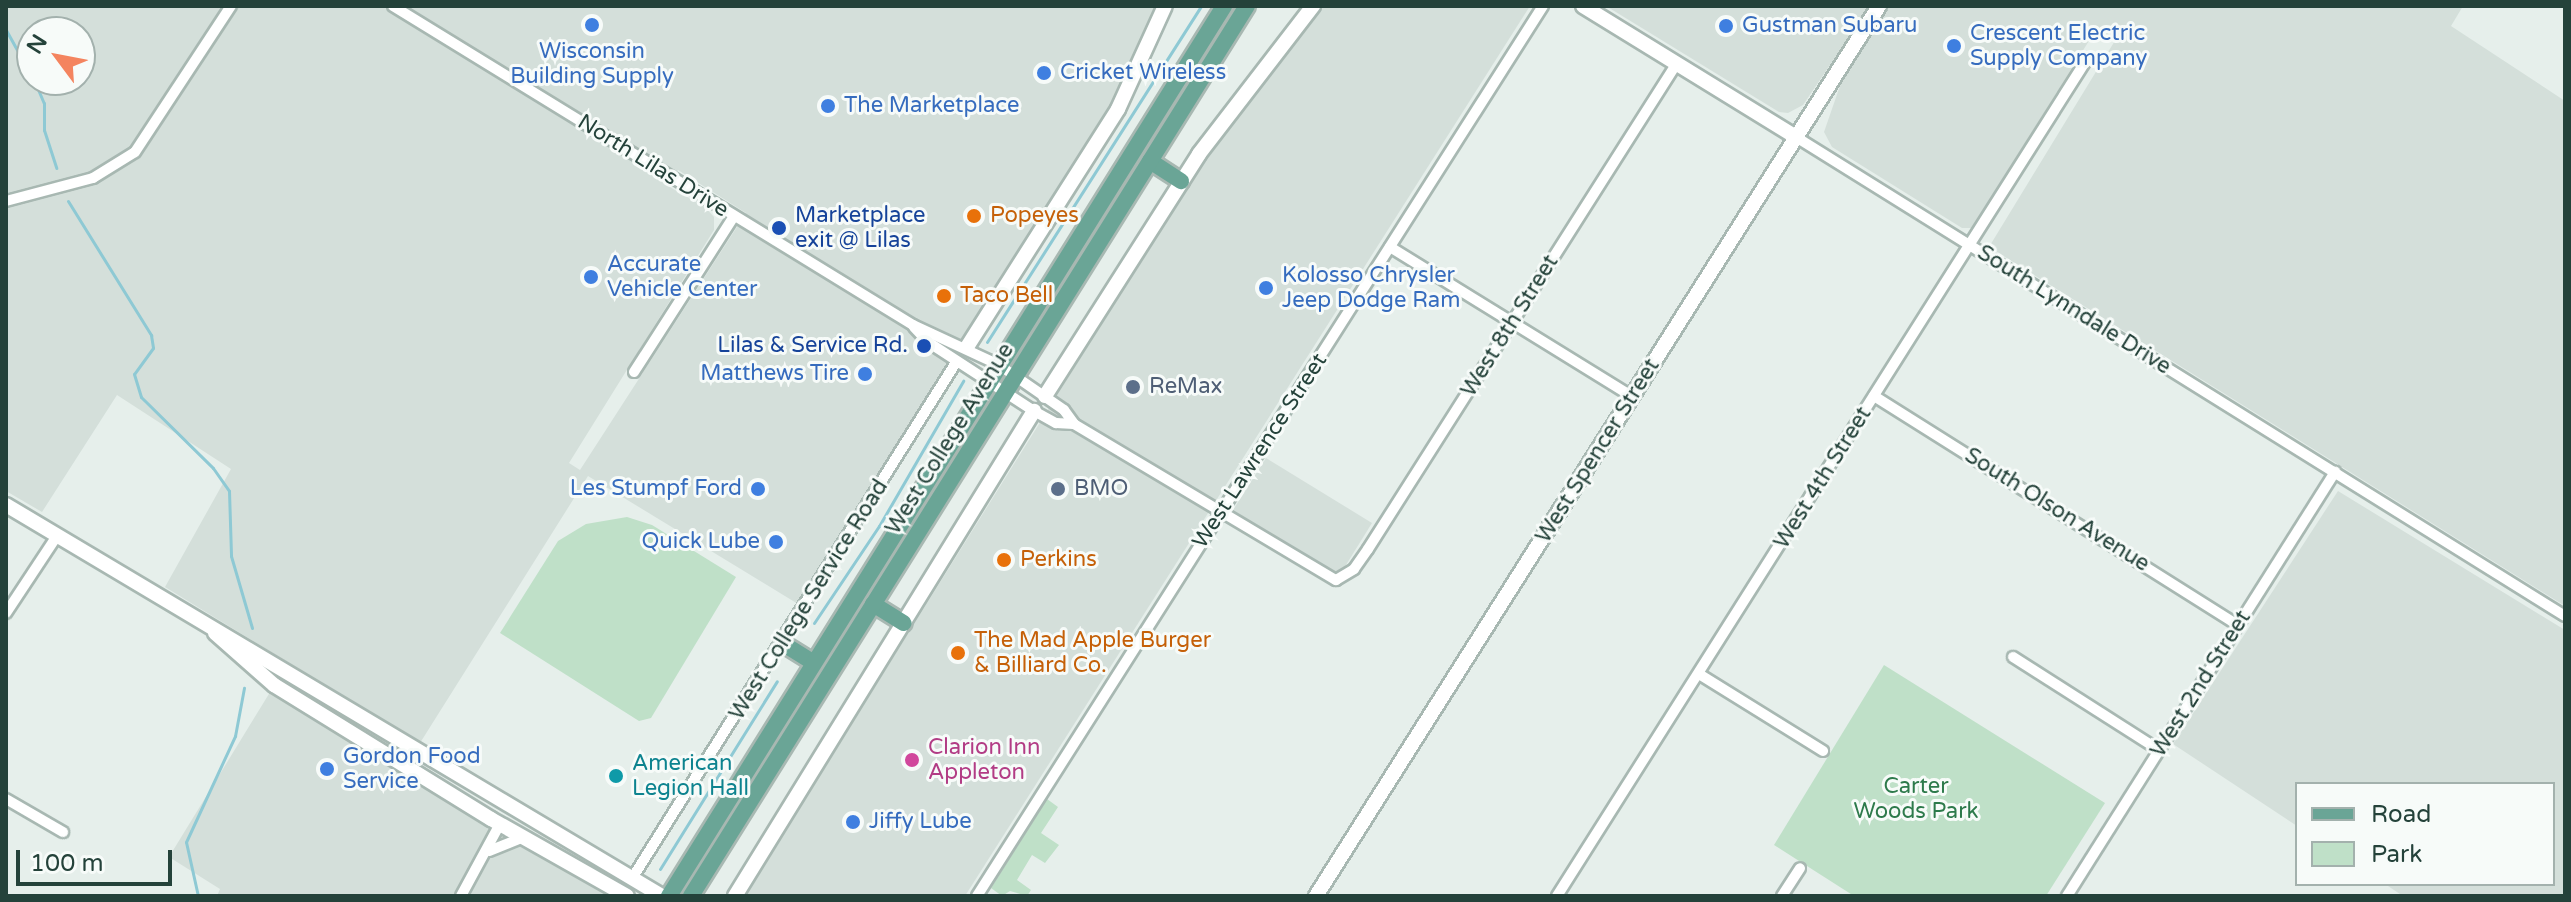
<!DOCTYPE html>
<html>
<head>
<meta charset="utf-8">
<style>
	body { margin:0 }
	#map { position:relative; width:2571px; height:902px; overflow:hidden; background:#e6efeb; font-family:"Varela Round",sans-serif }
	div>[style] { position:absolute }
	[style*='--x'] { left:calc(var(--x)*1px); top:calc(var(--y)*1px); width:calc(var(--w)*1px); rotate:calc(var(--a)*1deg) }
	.built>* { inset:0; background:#d4dfda }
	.green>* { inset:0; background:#bfe0c8 }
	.stream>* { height:3px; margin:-1.5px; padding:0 1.5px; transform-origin:1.5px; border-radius:1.5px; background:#8ec9d4 }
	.roads { filter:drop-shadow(2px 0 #a8b8b2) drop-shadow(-2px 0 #a8b8b2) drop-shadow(0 2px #a8b8b2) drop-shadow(0 -2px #a8b8b2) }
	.street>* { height:10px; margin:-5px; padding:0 5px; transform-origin:5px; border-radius:5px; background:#fff }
	.secondary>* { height:14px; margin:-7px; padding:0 7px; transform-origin:7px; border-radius:7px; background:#fff }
	.primary>* { height:16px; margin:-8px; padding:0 8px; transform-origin:8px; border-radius:8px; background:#6aa596 }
	.dots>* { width:22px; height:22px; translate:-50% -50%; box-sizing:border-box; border:4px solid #f7fbf9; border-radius:50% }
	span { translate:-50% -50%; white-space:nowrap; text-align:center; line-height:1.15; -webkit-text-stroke:6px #f7fbf9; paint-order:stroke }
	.shop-label { font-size:22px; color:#366cbe }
	.left { translate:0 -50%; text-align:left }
	.right { translate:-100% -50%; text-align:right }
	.street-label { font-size:22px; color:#24423a }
	.transit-label { font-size:22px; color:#164399 }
	.food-label { font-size:22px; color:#c56008 }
	.service-label { font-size:22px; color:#4e5e75 }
	.hotel-label { font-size:22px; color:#b23c85 }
	.culture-label { font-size:22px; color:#0d838f }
	.park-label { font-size:22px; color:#2d7a4b }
	.frame { position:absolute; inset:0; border:8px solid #24423a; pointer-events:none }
	.legend { position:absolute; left:2295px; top:782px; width:260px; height:104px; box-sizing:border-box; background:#f7fbf9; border:2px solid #a3b1ad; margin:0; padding:10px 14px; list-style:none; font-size:24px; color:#24423a }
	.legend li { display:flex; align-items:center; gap:16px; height:40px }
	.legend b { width:40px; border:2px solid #a3b1ad }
	.north { position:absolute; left:16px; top:16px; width:80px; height:80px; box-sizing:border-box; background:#f7fbf9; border:2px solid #a3b1ad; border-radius:50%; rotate:302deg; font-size:22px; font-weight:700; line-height:32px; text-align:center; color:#24423a }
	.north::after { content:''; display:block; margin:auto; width:28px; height:36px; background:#f4845f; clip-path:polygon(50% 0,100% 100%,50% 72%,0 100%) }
	.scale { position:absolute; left:16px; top:850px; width:156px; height:36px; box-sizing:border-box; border:4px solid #24423a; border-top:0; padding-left:10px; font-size:24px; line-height:28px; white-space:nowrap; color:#24423a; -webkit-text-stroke:6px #f7fbf9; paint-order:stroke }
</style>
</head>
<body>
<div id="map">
	<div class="built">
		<i style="clip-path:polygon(evenodd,6px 6px,1155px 6px,1114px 98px,798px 604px,588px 476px,420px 743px,165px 587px,231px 469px,117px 395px,42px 512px,6px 491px,6px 6px,32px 32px,80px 32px,80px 80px,32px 80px,32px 32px,6px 6px,678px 170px,746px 213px,580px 470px,569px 463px,714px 230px,714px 217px,705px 207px,668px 186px,678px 170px)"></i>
		<i style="clip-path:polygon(1321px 6px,1530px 6px,965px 896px,744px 896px,1194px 176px)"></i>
		<i style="clip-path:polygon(1606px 6px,1870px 6px,1803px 105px,1788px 113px,1779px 112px)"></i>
		<i style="clip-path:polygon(1889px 6px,2463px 6px,2451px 26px,2565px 101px,2565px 606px,1989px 247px,2116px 39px,2097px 28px,1972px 228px,1962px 228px,1832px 147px,1824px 132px,1842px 80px)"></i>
		<i style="clip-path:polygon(1266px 458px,1372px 523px,1341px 573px,1327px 572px,1233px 510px)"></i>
		<i style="clip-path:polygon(2338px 491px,2565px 630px,2565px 896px,2403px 896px,2385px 884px,2553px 884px,2553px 784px,2297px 784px,2297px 826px,2173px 744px)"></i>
		<i style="clip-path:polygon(272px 689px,523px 844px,611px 896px,217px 896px,220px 889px,169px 857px)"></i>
	</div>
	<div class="green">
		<i style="clip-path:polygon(627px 517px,652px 525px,736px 577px,651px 718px,639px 721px,500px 633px,558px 541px,586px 524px)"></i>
		<i style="clip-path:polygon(1884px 665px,2105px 803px,2046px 896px,1854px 896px,1774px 845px)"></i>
		<i style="clip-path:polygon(1047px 799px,1058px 807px,1041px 833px,1059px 845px,1045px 863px,1032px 855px,1017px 880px,1031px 890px,1027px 896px,1010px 891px,1002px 896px,991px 888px)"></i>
	</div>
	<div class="stream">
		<i style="--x:6;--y:30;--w:54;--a:61"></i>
		<i style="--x:34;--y:80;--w:25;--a:67"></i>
		<i style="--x:44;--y:103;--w:27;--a:90"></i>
		<i style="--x:44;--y:130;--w:40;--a:72"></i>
		<i style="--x:68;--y:201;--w:158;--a:58.2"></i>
		<i style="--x:151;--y:335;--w:13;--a:81"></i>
		<i style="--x:153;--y:348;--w:32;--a:126"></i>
		<i style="--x:134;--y:374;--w:24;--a:73"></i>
		<i style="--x:141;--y:397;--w:101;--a:44.6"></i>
		<i style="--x:213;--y:468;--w:28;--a:55"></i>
		<i style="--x:229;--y:491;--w:65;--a:88.2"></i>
		<i style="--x:231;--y:556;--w:75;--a:73.7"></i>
		<i style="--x:987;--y:342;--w:398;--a:-57.5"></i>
		<i style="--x:814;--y:623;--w:117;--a:-56.2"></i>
		<i style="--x:879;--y:526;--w:168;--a:-59.9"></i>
		<i style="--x:660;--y:869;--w:221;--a:-58.1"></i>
		<i style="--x:198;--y:896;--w:55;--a:-102.5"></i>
		<i style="--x:186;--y:842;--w:117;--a:-65.2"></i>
		<i style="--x:235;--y:736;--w:49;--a:-79.4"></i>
	</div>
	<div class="roads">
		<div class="street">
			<i style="--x:393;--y:6;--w:610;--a:31.53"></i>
			<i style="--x:913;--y:325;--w:95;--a:24.9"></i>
			<i style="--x:999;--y:365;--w:79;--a:34.7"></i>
			<i style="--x:1064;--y:410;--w:17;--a:54"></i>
			<i style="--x:1074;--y:424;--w:305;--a:30.8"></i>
			<i style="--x:1336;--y:580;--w:21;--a:-31"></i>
			<i style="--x:1354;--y:569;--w:24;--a:-55"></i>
			<i style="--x:1368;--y:549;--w:576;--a:-57.55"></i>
			<i style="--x:1796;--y:137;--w:906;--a:31.92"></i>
			<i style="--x:6;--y:201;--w:90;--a:-14.8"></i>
			<i style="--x:93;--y:178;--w:49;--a:-31.8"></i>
			<i style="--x:135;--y:152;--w:175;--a:-56.7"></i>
			<i style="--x:1390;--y:247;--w:286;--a:31.7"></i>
			<i style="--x:914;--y:327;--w:21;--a:47"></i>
			<i style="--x:928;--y:342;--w:126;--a:33.1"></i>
			<i style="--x:1034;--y:411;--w:25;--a:29"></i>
			<i style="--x:1056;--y:423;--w:18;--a:3"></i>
			<i style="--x:634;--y:372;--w:185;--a:-57.3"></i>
			<i style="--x:1874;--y:396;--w:430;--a:32.2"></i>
			<i style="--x:6;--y:613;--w:92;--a:-56.5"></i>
			<i style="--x:2013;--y:657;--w:173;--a:32.5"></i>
			<i style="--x:1699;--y:674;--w:146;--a:31.8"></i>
			<i style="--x:6;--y:799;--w:66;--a:30.1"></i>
			<i style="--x:489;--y:851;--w:38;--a:-22"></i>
			<i style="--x:633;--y:877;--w:609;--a:-57.88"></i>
			<i style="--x:461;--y:896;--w:82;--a:-61.6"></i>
			<i style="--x:977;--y:896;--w:1055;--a:-57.55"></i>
			<i style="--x:1557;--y:896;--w:991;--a:-57.66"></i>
			<i style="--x:1782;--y:896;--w:33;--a:-57"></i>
			<i style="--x:2067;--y:896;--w:502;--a:-57.7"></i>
		</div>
		<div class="secondary">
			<i style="--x:1583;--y:6;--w:250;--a:31.6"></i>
			<i style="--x:967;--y:347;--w:282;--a:-57.6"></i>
			<i style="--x:1118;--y:109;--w:113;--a:-65.5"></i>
			<i style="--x:1045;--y:396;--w:287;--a:-57.5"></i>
			<i style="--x:1199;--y:154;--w:187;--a:-52.4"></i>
			<i style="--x:6;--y:505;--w:764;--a:30.8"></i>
			<i style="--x:215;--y:633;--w:79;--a:41.4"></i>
			<i style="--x:274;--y:685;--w:255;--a:31.7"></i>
			<i style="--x:491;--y:819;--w:156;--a:29.5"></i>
			<i style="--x:735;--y:896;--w:570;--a:-58.35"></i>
			<i style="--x:1316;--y:896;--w:1053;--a:-57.68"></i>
		</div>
		<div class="primary">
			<i style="--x:1150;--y:161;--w:37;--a:33"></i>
			<i style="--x:873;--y:604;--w:36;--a:32"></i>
			<i style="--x:782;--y:643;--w:36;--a:32"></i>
			<i style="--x:669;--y:896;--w:1049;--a:-58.05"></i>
			<i style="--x:691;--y:896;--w:1049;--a:-58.01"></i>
		</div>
	</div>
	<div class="dots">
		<i style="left:592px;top:25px;background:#3f7fe0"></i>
		<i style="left:1726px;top:26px;background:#3f7fe0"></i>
		<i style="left:1954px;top:46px;background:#3f7fe0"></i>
		<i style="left:1044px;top:73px;background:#3f7fe0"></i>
		<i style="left:828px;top:106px;background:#3f7fe0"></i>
		<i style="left:974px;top:216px;background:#e8710a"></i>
		<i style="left:779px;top:228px;background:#1a4fb4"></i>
		<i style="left:591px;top:277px;background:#3f7fe0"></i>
		<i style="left:1266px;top:288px;background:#3f7fe0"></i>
		<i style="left:944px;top:296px;background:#e8710a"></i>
		<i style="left:924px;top:346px;background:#1a4fb4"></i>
		<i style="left:865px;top:374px;background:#3f7fe0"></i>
		<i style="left:1133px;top:387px;background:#5c6f8a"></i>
		<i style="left:758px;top:489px;background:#3f7fe0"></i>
		<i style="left:1058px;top:489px;background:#5c6f8a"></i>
		<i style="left:776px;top:542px;background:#3f7fe0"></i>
		<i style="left:1004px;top:560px;background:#e8710a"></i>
		<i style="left:958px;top:653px;background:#e8710a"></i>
		<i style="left:912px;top:760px;background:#d1479c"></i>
		<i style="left:327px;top:769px;background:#3f7fe0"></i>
		<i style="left:616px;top:776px;background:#0f9aa8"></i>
		<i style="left:853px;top:822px;background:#3f7fe0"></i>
	</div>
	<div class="shop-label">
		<span class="left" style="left:1742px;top:26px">Gustman Subaru</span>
		<span class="left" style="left:1970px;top:46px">Crescent Electric<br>Supply Company</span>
		<span style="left:592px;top:64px">Wisconsin<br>Building Supply</span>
		<span class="left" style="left:1060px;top:73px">Cricket Wireless</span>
		<span class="left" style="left:844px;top:106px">The Marketplace</span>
		<span class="left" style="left:607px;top:277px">Accurate<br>Vehicle Center</span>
		<span class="left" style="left:1282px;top:288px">Kolosso Chrysler<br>Jeep Dodge Ram</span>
		<span class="right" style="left:849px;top:374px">Matthews Tire</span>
		<span class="right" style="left:742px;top:489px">Les Stumpf Ford</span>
		<span class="right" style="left:760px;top:542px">Quick Lube</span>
		<span class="left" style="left:343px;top:769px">Gordon Food<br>Service</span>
		<span class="left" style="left:869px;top:822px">Jiffy Lube</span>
	</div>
	<div class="street-label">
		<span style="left:653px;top:166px;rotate:32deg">North Lilas Drive</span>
		<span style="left:2074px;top:310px;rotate:32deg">South Lynndale Drive</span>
		<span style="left:1510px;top:326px;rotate:-58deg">West 8th Street</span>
		<span style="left:950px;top:439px;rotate:-58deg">West College Avenue</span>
		<span style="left:1260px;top:451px;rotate:-57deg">West Lawrence Street</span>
		<span style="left:1598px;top:451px;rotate:-58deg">West Spencer Street</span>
		<span style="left:1823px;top:478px;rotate:-58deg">West 4th Street</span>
		<span style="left:2057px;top:510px;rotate:32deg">South Olson Avenue</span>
		<span style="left:809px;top:600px;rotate:-58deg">West College Service Road</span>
		<span style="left:2201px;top:684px;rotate:-58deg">West 2nd Street</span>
	</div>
	<div class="transit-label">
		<span class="left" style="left:795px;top:228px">Marketplace<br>exit @ Lilas</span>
		<span class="right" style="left:908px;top:346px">Lilas &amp; Service Rd.</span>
	</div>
	<div class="food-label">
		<span class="left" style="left:990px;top:216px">Popeyes</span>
		<span class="left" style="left:960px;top:296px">Taco Bell</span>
		<span class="left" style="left:1020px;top:560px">Perkins</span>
		<span class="left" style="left:974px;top:653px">The Mad Apple Burger<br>&amp; Billiard Co.</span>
	</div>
	<div class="service-label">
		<span class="left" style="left:1149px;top:387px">ReMax</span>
		<span class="left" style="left:1074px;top:489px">BMO</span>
	</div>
	<div class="hotel-label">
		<span class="left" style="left:928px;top:760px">Clarion Inn<br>Appleton</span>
	</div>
	<div class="culture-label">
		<span class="left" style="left:632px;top:776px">American<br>Legion Hall</span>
	</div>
	<div class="park-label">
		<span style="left:1916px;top:799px">Carter<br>Woods Park</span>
	</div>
	<div class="frame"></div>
	<ul class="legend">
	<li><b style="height:10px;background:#6aa596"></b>Road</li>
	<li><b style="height:22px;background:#bfe0c8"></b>Park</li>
	</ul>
	<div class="north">N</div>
	<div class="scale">100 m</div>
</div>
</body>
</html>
